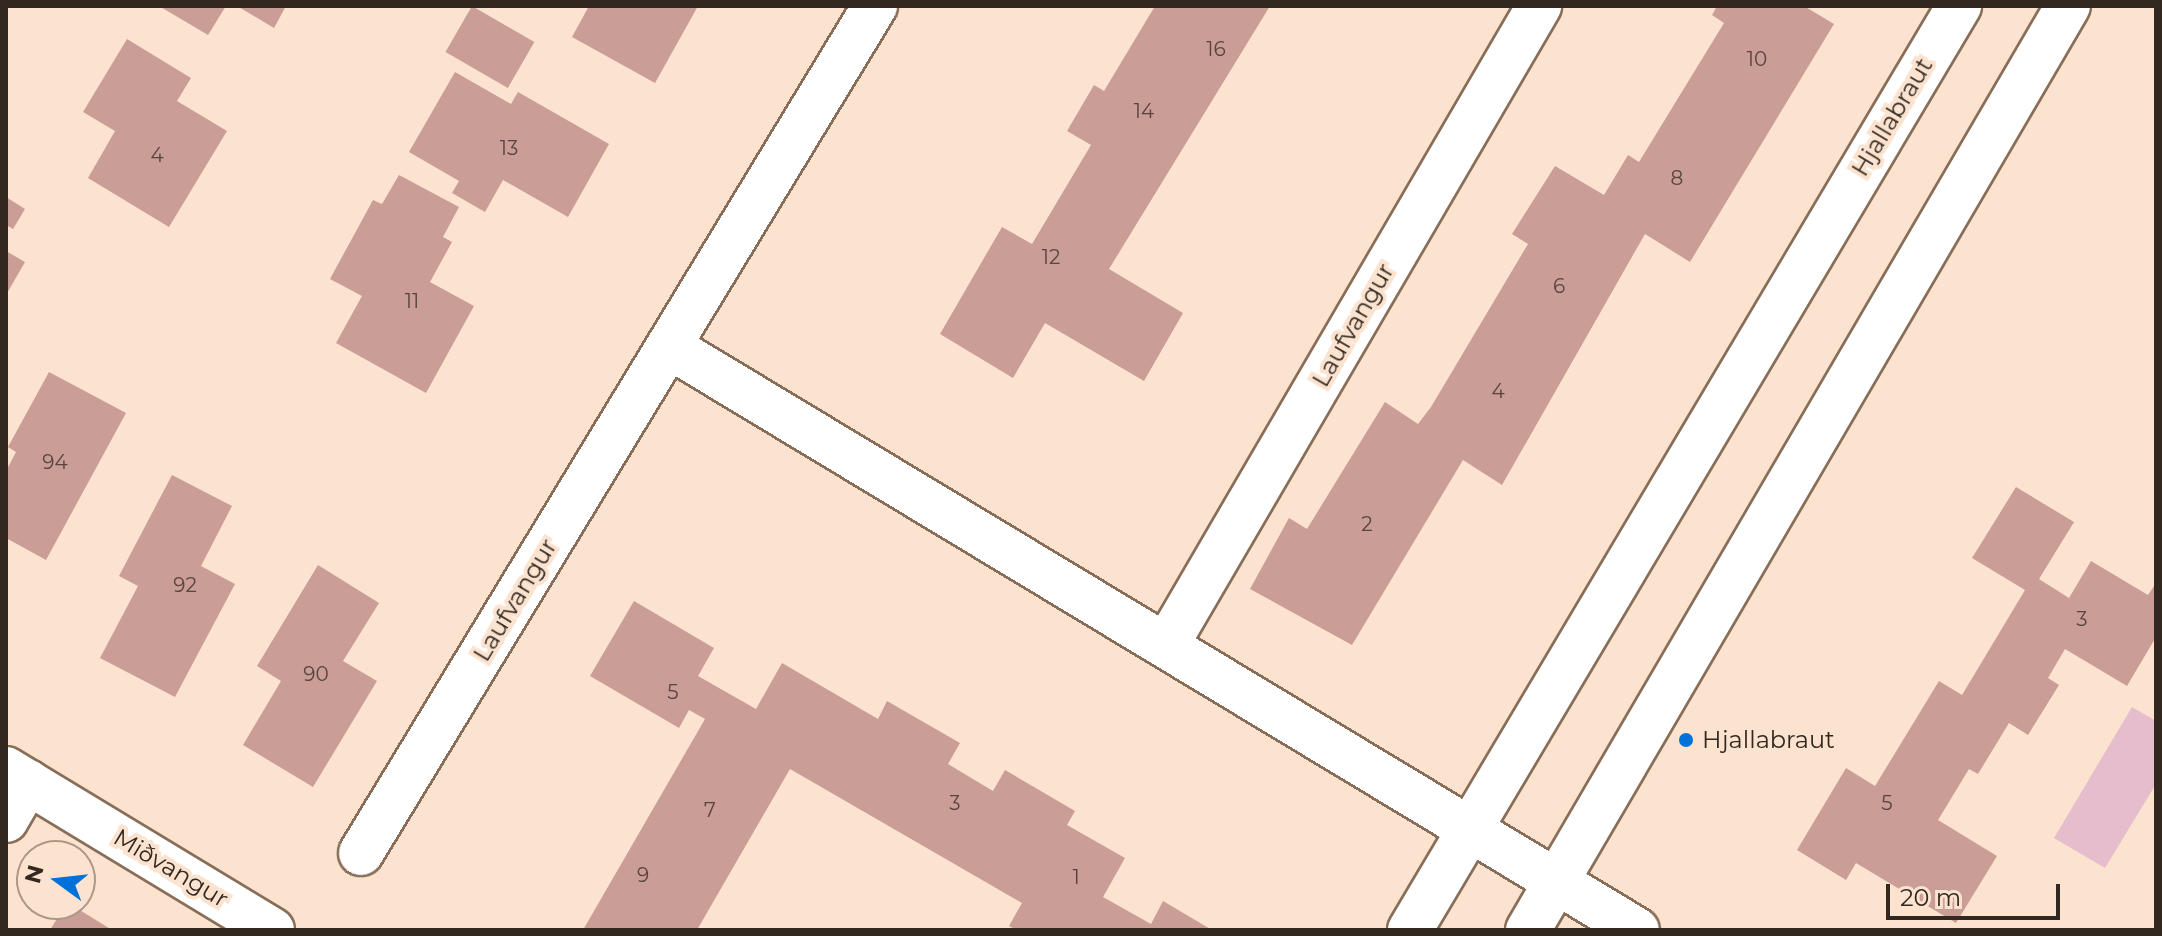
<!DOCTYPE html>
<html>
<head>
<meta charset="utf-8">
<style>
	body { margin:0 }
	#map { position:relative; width:2162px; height:936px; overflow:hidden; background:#fbe3d0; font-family:Montserrat,sans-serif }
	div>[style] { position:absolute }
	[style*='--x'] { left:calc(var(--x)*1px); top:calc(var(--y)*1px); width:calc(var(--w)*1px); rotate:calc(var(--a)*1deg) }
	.green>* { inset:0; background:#e6bdcc }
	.building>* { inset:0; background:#ca9d96; transform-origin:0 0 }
	.roads { filter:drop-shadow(2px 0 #886e58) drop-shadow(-2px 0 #886e58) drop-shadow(0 2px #886e58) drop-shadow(0 -2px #886e58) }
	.minor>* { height:44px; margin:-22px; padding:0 22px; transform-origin:22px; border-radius:22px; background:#fff }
	.secondary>* { height:44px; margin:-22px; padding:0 22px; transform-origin:22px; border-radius:22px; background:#fff }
	.dots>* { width:22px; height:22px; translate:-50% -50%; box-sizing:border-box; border:4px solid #fbe3d0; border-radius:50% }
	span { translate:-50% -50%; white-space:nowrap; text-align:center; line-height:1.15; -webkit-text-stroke:8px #fbe3d0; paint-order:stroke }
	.number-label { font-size:20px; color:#59453d }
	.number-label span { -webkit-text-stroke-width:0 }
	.street-label { font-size:24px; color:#33281f }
	.poi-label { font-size:24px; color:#33281f }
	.left { translate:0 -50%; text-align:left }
	.frame { position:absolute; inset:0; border:8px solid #33281f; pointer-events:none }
	.north { position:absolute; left:16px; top:840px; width:80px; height:80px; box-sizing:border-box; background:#fbe3d0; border:2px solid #ab9889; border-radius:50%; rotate:285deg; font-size:22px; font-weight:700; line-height:32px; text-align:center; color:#33281f }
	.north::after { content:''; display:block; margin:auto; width:28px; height:36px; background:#0071d8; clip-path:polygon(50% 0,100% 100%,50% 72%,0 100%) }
	.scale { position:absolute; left:1886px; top:884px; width:174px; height:36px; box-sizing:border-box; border:4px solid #33281f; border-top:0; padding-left:10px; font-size:24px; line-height:28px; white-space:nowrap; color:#33281f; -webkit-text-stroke:6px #fbe3d0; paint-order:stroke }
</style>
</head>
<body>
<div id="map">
	<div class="green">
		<i style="clip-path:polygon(2132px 707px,2156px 721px,2156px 784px,2105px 868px,2054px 838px)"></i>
	</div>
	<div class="building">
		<i style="clip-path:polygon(159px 6px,226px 6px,208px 35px)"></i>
		<i style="clip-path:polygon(237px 6px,286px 6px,274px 28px)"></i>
		<i style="left:472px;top:6px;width:72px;height:53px;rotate:30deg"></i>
		<i style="clip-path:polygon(589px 6px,698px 6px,655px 83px,572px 37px)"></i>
		<i style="clip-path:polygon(1155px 6px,1270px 6px,1109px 269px,1183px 313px,1144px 381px,1045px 323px,1013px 378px,940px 334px,1002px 227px,1032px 244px,1091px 145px,1067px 131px,1094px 85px,1104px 91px)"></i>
		<i style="clip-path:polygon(1717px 6px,1804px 6px,1834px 24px,1690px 262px,1645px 234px,1502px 485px,1463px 460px,1352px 645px,1250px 589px,1289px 518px,1307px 529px,1385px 402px,1418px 424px,1431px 407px,1528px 244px,1512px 234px,1555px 166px,1604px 195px,1628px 155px,1639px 162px,1724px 23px,1712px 15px)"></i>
		<i style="clip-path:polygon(127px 39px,191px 78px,177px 101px,227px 131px,169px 227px,88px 178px,115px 131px,83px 112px)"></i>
		<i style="clip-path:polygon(455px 72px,511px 104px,518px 92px,609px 144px,568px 217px,503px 180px,485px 212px,452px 193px,459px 181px,409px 152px)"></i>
		<i style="clip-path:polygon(399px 175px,459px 207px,443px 237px,452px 242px,430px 282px,474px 306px,426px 393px,336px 343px,362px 296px,330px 279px,373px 200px,382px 204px)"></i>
		<i style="clip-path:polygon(6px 197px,25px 209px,13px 229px,6px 225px)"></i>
		<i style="clip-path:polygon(6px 251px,25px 262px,6px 295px)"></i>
		<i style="clip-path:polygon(49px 372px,126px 413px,46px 560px,6px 538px,6px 471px,16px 452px,8px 447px)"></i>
		<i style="clip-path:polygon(172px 475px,232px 506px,201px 566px,235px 584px,175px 697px,100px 658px,138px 586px,119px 576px)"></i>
		<i style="clip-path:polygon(2016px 487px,2074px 522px,2039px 579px,2069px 598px,2091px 561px,2148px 595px,2156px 583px,2156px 637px,2127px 686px,2065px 649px,2048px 678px,2059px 685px,2028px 735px,2009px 723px,1978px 774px,1969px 769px,1938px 820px,1997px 856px,1956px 923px,1856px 863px,1846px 880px,1797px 850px,1846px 768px,1875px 786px,1939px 681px,1962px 695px,2025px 590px,1972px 558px)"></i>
		<i style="clip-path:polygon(318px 565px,379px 603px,343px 661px,377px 681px,313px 787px,243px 745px,281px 681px,257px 666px)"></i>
		<i style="clip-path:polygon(634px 601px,714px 648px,698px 676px,756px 709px,782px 663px,878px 719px,887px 701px,960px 743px,948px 764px,993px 791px,1005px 770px,1075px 811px,1067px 825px,1125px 858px,1103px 897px,1151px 924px,1163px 901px,1212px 930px,1017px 930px,1009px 926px,1022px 903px,790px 769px,697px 930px,583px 930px,705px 719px,689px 710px,679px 728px,590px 676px)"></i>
		<i style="clip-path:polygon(66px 904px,70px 904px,112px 930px,50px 930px)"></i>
	</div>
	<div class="roads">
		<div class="minor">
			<i style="--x:670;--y:347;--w:1129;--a:31.09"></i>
			<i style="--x:1167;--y:644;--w:739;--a:-59.75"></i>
			<i style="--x:6;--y:769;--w:311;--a:31.2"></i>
			<i style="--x:6;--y:820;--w:44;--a:-59.9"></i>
			<i style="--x:361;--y:853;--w:991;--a:-58.75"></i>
		</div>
		<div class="secondary">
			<i style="--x:1410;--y:930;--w:1075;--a:-59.28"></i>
			<i style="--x:1528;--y:930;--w:1070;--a:-59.7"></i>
		</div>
	</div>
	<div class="dots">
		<i style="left:1686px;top:740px;background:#0071d8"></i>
	</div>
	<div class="number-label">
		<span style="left:1216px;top:49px">16</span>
		<span style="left:1757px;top:59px">10</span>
		<span style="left:1144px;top:111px">14</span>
		<span style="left:509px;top:148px">13</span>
		<span style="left:157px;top:155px">4</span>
		<span style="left:1677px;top:178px">8</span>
		<span style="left:1051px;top:257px">12</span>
		<span style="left:1559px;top:286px">6</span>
		<span style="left:412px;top:301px">11</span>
		<span style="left:1498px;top:391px">4</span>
		<span style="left:55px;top:462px">94</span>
		<span style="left:1367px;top:524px">2</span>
		<span style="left:185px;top:585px">92</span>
		<span style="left:2082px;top:619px">3</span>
		<span style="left:316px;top:674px">90</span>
		<span style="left:673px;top:692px">5</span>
		<span style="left:955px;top:803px">3</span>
		<span style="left:1887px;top:803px">5</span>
		<span style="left:710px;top:810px">7</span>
		<span style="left:643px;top:875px">9</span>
		<span style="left:1076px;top:877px">1</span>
	</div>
	<div class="street-label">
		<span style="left:1892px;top:117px;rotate:-59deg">Hjallabraut</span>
		<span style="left:1353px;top:325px;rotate:-60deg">Laufvangur</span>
		<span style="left:515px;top:600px;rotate:-59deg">Laufvangur</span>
		<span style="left:171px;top:868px;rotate:31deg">Miðvangur</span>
	</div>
	<div class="poi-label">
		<span class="left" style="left:1702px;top:740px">Hjallabraut</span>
	</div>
	<div class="frame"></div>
	<div class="north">N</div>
	<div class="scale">20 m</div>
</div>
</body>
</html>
